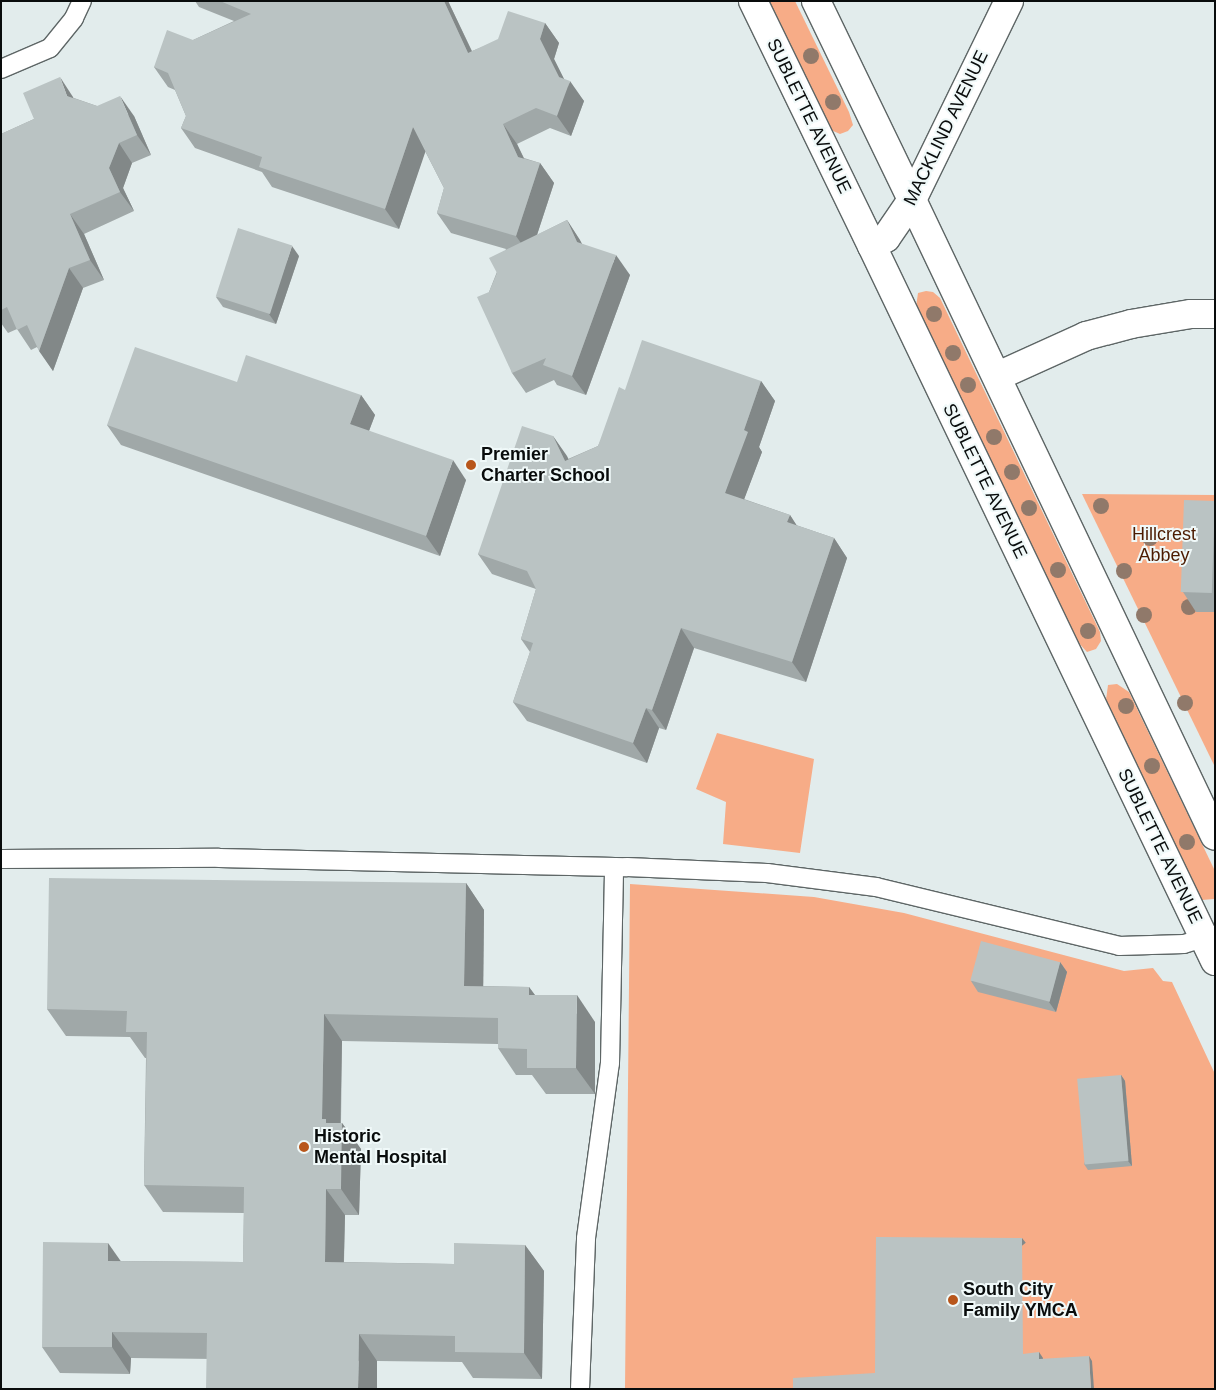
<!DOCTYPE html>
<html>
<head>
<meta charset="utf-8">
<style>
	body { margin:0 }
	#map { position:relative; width:1216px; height:1390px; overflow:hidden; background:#e2ecec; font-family:Helvetica,sans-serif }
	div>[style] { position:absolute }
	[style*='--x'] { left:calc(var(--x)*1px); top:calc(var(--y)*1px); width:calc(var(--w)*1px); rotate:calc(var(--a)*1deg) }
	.green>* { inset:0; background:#f7ac87 }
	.roads { filter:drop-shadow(1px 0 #5e6666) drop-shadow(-1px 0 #5e6666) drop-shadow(0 1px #5e6666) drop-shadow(0 -1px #5e6666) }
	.service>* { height:18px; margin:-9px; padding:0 9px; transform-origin:9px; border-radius:9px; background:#fff }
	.minor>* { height:28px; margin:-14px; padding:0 14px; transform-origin:14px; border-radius:14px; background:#fff }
	.tertiary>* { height:28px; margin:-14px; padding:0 14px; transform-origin:14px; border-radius:14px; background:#fff }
	.trees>* { width:16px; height:16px; margin:-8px; border-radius:50%; background:#90796a }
	.wall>* { inset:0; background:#a0a8a8 }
	.shaded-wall>* { inset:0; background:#828888; transform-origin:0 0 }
	.building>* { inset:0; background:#bac3c3; transform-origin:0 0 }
	.dots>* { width:14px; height:14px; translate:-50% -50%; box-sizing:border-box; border:2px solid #f0f9f9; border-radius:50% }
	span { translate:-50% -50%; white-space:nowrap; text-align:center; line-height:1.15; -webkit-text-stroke:4px #f0f9f9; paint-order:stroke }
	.street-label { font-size:18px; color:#090c0c }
	.poi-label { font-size:18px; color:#090c0c; font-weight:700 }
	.left { translate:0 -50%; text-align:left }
	.park-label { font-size:18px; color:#4c1b00 }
	.frame { position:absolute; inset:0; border:2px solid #090c0c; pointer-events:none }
</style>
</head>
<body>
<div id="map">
	<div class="green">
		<i style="clip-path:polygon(769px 1px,795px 1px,849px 112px,853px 125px,848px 131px,840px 134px,831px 130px)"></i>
		<i style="clip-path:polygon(926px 291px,933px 292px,940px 298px,1100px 632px,1101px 641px,1096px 649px,1087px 652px,1076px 640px,916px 307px,918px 293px)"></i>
		<i style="clip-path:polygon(1082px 494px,1215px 495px,1215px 767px)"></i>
		<i style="clip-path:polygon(1117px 684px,1129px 692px,1215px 871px,1214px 899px,1202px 900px,1197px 891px,1106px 700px,1108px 685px)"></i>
		<i style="clip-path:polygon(717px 733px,814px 759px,800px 853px,723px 844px,726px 802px,696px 789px)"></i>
		<i style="clip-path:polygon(630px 884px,814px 897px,904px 913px,1124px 971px,1153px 968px,1163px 981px,1172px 982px,1215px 1074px,1215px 1389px,625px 1389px)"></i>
	</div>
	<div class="roads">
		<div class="service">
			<i style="--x:1;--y:69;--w:53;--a:-23.2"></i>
			<i style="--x:50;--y:48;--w:38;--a:-51"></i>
			<i style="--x:74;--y:18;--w:19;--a:-65"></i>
			<i style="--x:1;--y:859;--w:218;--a:-0.3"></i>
			<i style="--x:219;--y:858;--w:408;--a:1.3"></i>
			<i style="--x:627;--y:867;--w:140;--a:2.5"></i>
			<i style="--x:767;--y:873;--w:110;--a:7.3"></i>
			<i style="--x:876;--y:887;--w:250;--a:13.6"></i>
			<i style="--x:1119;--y:946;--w:65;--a:-1.8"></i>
			<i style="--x:1184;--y:944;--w:31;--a:-17"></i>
			<i style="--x:580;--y:1389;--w:151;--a:-87.7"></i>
			<i style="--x:586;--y:1238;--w:177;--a:-82.2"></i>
			<i style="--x:610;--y:1063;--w:196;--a:-88.8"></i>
		</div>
		<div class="minor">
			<i style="--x:753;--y:1;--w:272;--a:64.1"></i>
			<i style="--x:816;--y:1;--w:221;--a:64.2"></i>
			<i style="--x:998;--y:376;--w:97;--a:-24.4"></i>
			<i style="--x:1086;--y:336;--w:47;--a:-14.9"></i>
			<i style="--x:1131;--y:324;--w:61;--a:-9.5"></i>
			<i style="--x:1191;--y:314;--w:24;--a:0"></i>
		</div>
		<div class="tertiary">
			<i style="--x:1009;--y:1;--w:221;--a:116"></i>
			<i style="--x:912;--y:200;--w:46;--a:124.4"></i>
			<i style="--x:886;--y:238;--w:16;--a:150"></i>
			<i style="--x:872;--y:246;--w:793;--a:64.37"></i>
			<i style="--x:912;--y:200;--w:704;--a:64.53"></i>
		</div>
	</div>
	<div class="trees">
		<i style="left:811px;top:56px"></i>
		<i style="left:833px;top:102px"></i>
		<i style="left:934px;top:314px"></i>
		<i style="left:953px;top:353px"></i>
		<i style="left:968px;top:385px"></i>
		<i style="left:994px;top:437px"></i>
		<i style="left:1012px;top:472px"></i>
		<i style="left:1101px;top:506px"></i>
		<i style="left:1029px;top:508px"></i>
		<i style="left:1150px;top:538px"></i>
		<i style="left:1058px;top:570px"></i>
		<i style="left:1124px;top:571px"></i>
		<i style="left:1189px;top:607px"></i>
		<i style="left:1144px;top:615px"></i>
		<i style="left:1088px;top:631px"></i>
		<i style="left:1185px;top:703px"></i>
		<i style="left:1126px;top:706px"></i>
		<i style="left:1152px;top:766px"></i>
		<i style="left:1187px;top:842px"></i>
	</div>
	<div class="wall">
		<i style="clip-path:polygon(195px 1px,448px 1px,472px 51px,545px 23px,559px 43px,554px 59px,564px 79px,584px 101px,571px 136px,550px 128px,517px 144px,524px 158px,540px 163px,554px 183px,537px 235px,567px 220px,582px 244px,630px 275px,586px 395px,557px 385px,554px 380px,526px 393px,512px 373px,489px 292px,506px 249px,451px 233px,437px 213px,444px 188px,425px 151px,399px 229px,272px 187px,262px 172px,195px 148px,181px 128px,186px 116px,175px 90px,168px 87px,154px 67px,193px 40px,234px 21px,199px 7px)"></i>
		<i style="clip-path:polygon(74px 98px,97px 106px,134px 116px,151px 155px,132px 163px,123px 188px,134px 211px,84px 234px,104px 280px,83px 288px,53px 371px,37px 347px,31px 350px,17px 329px,8px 333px,1px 323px,1px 134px,34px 119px)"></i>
		<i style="clip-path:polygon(299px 256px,276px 324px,223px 307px,216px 297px)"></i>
		<i style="clip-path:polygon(761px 381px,775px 401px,759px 447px,762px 452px,744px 499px,790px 515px,796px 525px,834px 538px,847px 558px,806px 682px,694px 648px,666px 730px,659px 728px,647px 763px,527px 721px,513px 702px,530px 652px,521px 639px,536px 589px,492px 574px,478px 554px,553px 436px,568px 459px,598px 446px,625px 390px)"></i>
		<i style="clip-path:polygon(361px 395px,375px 415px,369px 431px,466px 480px,440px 556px,121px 445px,107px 425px)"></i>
		<i style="clip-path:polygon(1215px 501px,1215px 612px,1196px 612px,1183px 592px)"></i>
		<i style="clip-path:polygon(466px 883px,484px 910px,483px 986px,529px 987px,535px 995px,595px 1022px,595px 1094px,546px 1094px,532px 1075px,516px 1075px,498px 1048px,498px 1044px,342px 1041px,341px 1123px,342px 1123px,361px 1149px,359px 1215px,345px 1215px,344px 1262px,454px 1264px,525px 1245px,544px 1271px,542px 1379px,473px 1378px,462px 1362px,377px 1361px,131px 1358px,130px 1374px,60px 1373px,42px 1347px,121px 1261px,243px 1262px,244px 1213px,163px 1212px,144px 1185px,146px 1058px,145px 1058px,130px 1037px,66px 1036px,47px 1009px)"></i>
		<i style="clip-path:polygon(1060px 962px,1067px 972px,1056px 1012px,978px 992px,971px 981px)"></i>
		<i style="clip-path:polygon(1121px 1075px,1125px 1081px,1132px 1166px,1088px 1170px,1084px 1164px)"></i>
	</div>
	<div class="shaded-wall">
		<i style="clip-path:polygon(444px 1px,448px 1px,482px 73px,468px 53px)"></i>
		<i style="clip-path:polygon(545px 23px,559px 43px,554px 59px,568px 87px,570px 81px,584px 101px,571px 136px,557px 116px,559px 77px,540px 39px)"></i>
		<i style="clip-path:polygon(60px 77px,73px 97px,81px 115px,67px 96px)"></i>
		<i style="clip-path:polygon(120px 96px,134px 116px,151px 155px,137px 135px)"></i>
		<i style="clip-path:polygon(503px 124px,517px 144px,532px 176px,518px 157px)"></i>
		<i style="clip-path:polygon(413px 127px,427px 147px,399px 229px,385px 209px)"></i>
		<i style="clip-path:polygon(119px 143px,132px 163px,123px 188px,134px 211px,120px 192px,109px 168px)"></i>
		<i style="clip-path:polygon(540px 163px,554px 183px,530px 256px,516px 236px)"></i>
		<i style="clip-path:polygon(70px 214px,84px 234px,104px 280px,90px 260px)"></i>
		<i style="clip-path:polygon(567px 220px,580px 240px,591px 262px,577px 242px)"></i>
		<i style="clip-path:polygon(292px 246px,299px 256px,276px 324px,269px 314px)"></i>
		<i style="clip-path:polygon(616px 255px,630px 275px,586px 395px,572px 376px)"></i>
		<i style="clip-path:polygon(69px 268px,83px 288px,53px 371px,39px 351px)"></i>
		<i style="clip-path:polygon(761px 381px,775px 401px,759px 447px,762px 452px,739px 513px,725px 493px,744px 430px)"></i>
		<i style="clip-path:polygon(361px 395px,375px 415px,364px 444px,350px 424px)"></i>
		<i style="clip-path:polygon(553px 436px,567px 456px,579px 481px,565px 461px)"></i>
		<i style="clip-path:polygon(453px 460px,466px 480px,440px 556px,426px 536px)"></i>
		<i style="clip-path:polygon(790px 515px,803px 535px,787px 522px)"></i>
		<i style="clip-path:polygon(834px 538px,847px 558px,806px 682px,792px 662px)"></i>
		<i style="clip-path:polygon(681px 628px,694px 648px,666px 730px,652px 710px)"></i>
		<i style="clip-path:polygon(646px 708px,659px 728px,647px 763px,633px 743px)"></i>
		<i style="clip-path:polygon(466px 883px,484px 910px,483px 1012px,464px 986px)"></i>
		<i style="clip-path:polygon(1060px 962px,1067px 972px,1056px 1012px,1049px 1002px)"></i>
		<i style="clip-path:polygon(529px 987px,548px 1013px,529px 995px)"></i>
		<i style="clip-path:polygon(577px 995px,595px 1022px,595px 1094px,576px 1068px)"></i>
		<i style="clip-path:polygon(324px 1014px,342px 1041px,340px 1139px,342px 1123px,361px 1149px,359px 1215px,341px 1189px,322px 1119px)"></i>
		<i style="clip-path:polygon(1121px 1075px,1125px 1081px,1132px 1166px,1128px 1161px)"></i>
		<i style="clip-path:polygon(326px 1189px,345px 1215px,343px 1289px,325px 1262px)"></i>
		<i style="left:1022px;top:1238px;width:6px;height:116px;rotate:51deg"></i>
		<i style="clip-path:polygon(108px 1243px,127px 1270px,108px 1261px)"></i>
		<i style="clip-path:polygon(525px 1245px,544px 1271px,542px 1379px,524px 1353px)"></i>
		<i style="clip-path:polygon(112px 1332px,131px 1358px,130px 1374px,112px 1347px)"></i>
		<i style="clip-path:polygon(359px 1334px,377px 1361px,377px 1389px,358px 1389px)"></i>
		<i style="clip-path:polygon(1039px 1352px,1043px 1358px,1043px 1364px,1039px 1359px)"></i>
		<i style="clip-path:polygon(1089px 1356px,1092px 1361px,1094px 1389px,1091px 1389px)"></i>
	</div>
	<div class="building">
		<i style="clip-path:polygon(220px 1px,444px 1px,468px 53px,498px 39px,508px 11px,545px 23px,540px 39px,559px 77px,570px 81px,557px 116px,536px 108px,503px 124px,518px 157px,540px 163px,516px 236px,437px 213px,444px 188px,413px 127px,385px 209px,259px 167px,262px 157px,181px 128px,186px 116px,168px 73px,154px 67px,167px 30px,193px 40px,251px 14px)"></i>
		<i style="clip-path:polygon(60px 77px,67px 96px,97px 106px,120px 96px,137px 135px,119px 143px,109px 168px,120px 192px,70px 214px,90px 260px,69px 268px,39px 351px,27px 325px,17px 330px,7px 307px,1px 310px,1px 134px,34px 119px,23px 93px)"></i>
		<i style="clip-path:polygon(567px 220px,577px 242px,616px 255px,572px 376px,543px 365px,546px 358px,512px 373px,477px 297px,489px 292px,497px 273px,489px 258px)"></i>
		<i style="left:238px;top:228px;width:57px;height:72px;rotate:18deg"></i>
		<i style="clip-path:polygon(642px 340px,761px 381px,744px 430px,748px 432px,725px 493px,790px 515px,787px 522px,834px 538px,792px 662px,681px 628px,652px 710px,646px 708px,633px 743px,513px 702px,533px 643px,521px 639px,536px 589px,527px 571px,478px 554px,522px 426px,553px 436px,565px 461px,598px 446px,619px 387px,625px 390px)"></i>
		<i style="clip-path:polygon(135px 347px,237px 382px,246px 355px,361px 395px,350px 424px,453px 460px,426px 536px,107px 425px)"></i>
		<i style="left:1184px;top:500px;width:31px;height:92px;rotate:2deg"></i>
		<i style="clip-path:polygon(49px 878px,466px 883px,464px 986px,529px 987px,529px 995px,577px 995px,576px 1068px,527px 1068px,527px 1049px,498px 1048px,498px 1018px,324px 1014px,322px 1119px,326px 1119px,326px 1123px,342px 1123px,341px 1189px,326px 1189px,325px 1262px,454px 1264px,454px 1243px,525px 1245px,524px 1353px,455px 1352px,455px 1336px,359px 1334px,358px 1389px,206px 1389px,207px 1333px,112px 1332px,112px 1347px,42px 1347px,43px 1242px,108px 1243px,108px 1261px,243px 1262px,244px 1187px,144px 1185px,147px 1032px,126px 1032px,127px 1011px,47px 1009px)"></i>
		<i style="left:981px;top:941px;width:82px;height:41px;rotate:15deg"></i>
		<i style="left:1121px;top:1075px;width:86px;height:44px;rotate:85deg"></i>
		<i style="clip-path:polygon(876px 1237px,1022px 1238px,1023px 1354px,1039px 1352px,1039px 1359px,1089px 1356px,1091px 1389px,793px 1389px,793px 1378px,875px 1373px)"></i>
	</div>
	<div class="dots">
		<i style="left:471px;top:465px;background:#b8561b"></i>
		<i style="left:304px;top:1147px;background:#b8561b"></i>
		<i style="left:953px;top:1300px;background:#b8561b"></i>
	</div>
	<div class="street-label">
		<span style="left:809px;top:116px;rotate:64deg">SUBLETTE AVENUE</span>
		<span style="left:946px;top:128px;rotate:-64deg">MACKLIND AVENUE</span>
		<span style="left:985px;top:481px;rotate:64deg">SUBLETTE AVENUE</span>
		<span style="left:1160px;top:846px;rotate:64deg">SUBLETTE AVENUE</span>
	</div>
	<div class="poi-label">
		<span class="left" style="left:481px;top:465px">Premier<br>Charter School</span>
		<span class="left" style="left:314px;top:1147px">Historic<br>Mental Hospital</span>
		<span class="left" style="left:963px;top:1300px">South City<br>Family YMCA</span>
	</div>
	<div class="park-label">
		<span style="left:1164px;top:545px">Hillcrest<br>Abbey</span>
	</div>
	<div class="frame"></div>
</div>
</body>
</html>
